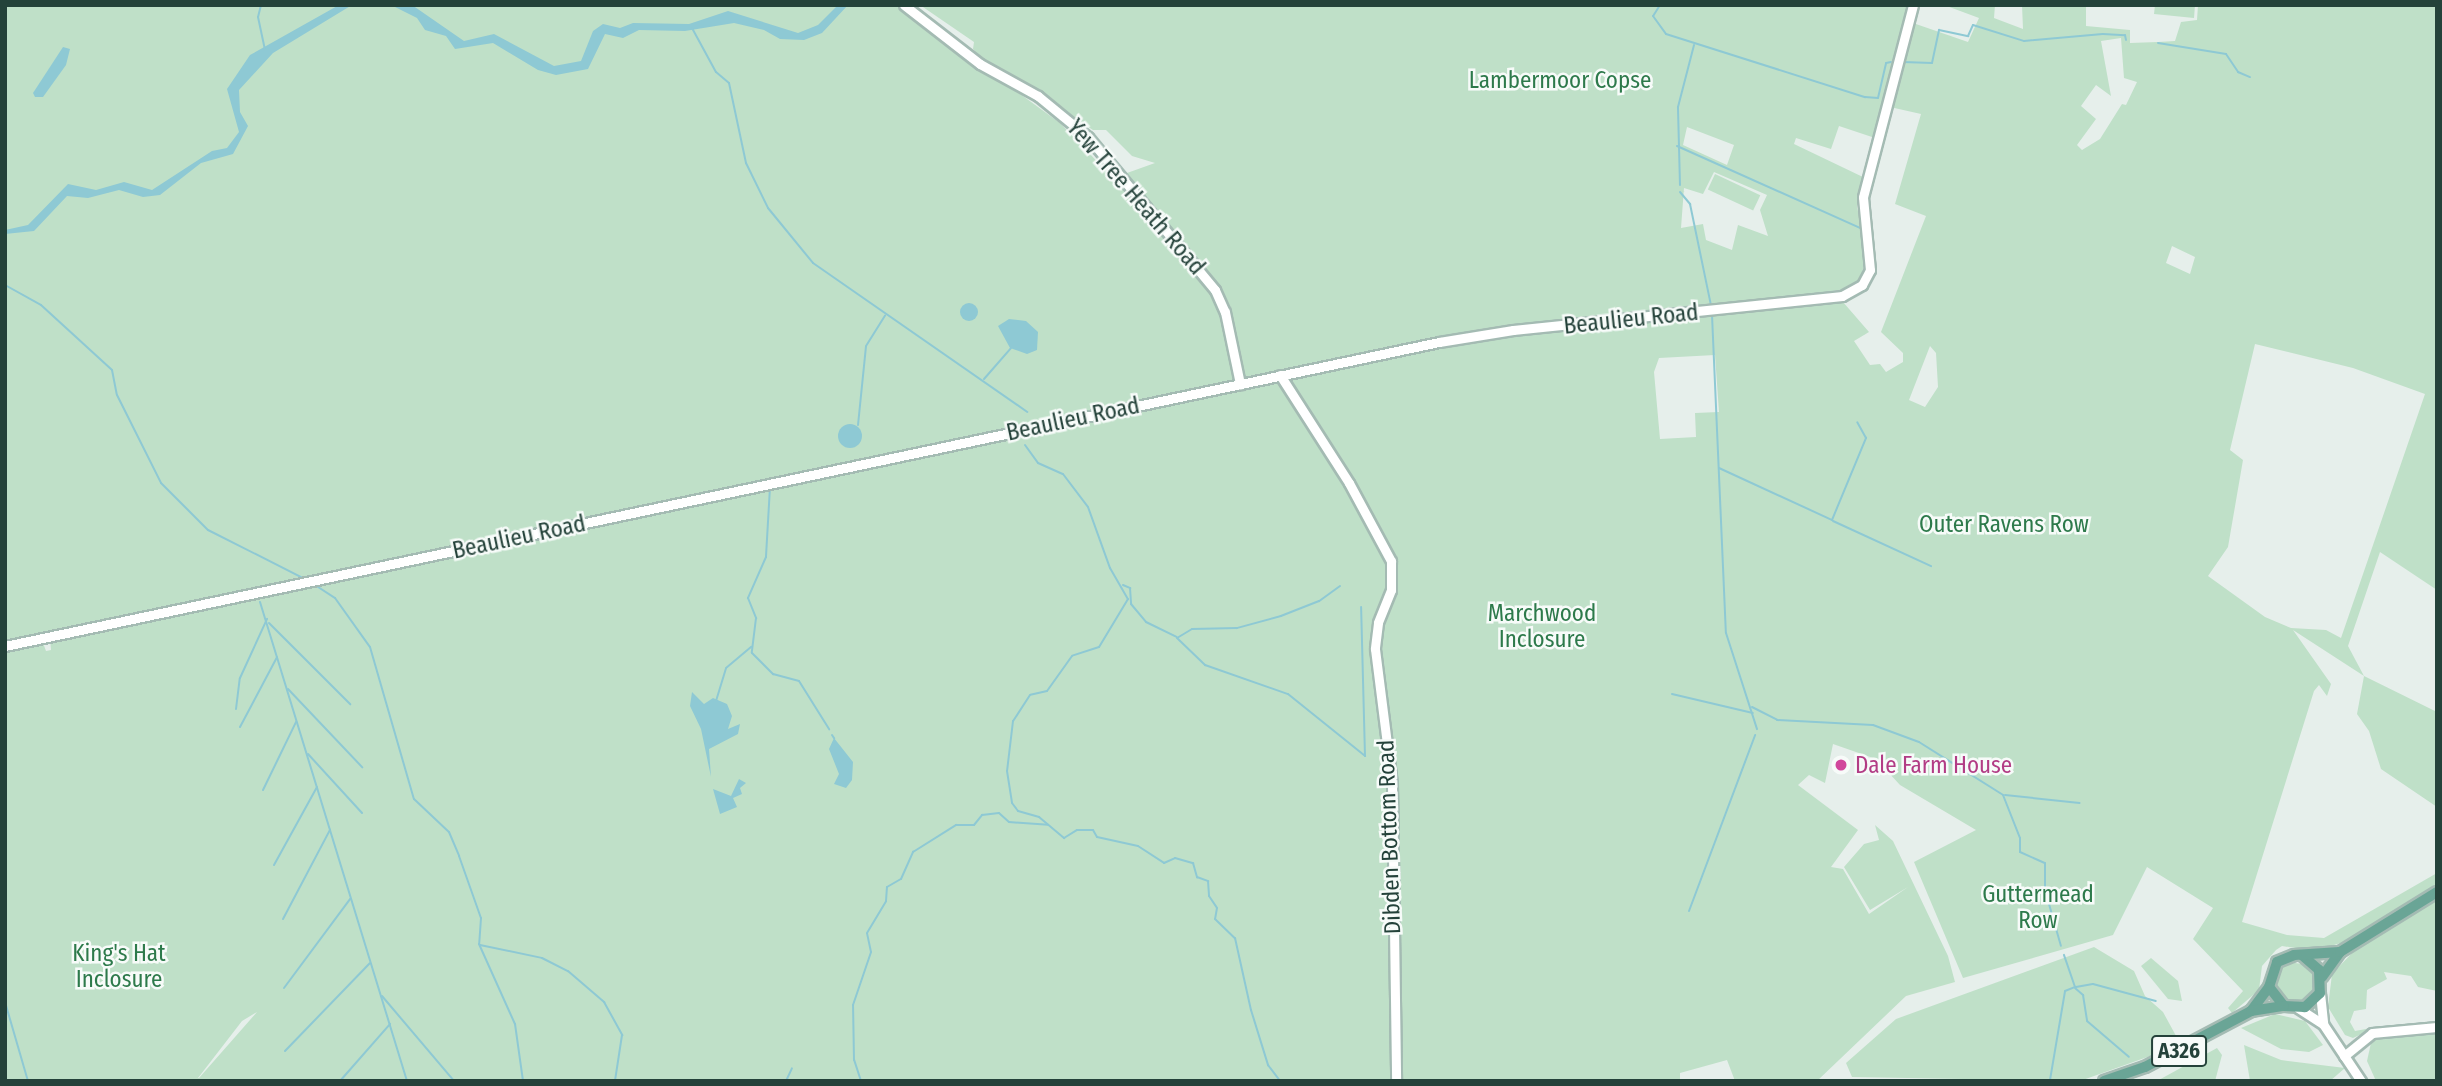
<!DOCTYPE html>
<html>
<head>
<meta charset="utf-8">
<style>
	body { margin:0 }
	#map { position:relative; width:2442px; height:1086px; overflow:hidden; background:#e6efeb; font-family:"Fira Sans Condensed",sans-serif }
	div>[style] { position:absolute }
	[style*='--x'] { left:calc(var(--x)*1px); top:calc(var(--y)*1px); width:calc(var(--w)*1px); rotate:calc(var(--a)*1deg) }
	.green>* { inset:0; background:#bfe0c8; transform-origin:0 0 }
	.round { border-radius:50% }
	.water>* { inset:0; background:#8ec9d4 }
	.stream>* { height:2px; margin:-1px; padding:0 1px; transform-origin:1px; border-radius:1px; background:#8ec9d4 }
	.roads { filter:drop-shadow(2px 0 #a4bbb3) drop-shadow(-2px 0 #a4bbb3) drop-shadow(0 2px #a4bbb3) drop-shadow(0 -2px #a4bbb3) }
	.secondary>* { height:9px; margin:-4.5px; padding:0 4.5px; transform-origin:4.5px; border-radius:4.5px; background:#fff }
	.primary>* { height:10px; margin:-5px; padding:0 5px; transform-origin:5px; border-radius:5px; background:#6aa596 }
	.dots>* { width:19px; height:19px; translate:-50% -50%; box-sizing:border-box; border:4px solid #f7fbf9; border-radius:50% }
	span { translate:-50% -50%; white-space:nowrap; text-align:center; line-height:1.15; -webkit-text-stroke:5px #f7fbf9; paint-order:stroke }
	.shield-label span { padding:2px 5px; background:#f7fbf9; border:2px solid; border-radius:5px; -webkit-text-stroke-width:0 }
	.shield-label { font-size:21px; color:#24423a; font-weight:700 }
	.park-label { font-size:23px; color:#2d7a4b }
	.street-label { font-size:23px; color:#24423a }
	.hotel-label { font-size:23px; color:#b23c85 }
	.left { translate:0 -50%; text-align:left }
	.frame { position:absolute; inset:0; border:7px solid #24423a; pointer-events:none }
</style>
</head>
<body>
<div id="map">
	<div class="green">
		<i style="clip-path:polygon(evenodd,5px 5px,898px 5px,1060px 123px,1113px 178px,1155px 163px,1132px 156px,1106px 130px,1093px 130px,983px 60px,973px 49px,974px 42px,920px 5px,1909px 5px,1875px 138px,1839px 126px,1831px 149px,1796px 138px,1794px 144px,1865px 178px,1857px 206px,1866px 252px,1861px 280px,1850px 288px,1816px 294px,1663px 313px,1647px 311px,1645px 321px,1843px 302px,1869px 332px,1854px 341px,1870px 365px,1880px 364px,1886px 372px,1903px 362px,1903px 353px,1881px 332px,1926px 216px,1895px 204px,1921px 114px,1890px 107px,1913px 23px,1968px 42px,1979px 18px,1944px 5px,1995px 5px,1994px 18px,2023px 29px,2022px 5px,2086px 5px,2086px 26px,2130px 30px,2130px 43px,2158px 42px,2175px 41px,2181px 22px,2197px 20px,2198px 5px,2437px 5px,2437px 590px,2380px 552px,2348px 646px,2364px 676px,2437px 712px,2437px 807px,2381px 769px,2369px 731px,2357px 714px,2364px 676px,2293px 630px,2331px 684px,2327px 696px,2319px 685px,2314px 691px,2242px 922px,2287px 935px,2324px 938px,2437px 873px,2437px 890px,2350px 940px,2315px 951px,2282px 946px,2276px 950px,2262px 966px,2259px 990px,2232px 1013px,2228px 1008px,2243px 991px,2193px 939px,2213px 908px,2147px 867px,2113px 935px,1963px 978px,1914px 862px,1976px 830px,1900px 785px,1876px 759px,1833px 744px,1825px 783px,1809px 775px,1798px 785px,1858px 830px,1831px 867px,1843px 869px,1869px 914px,1908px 887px,1870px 910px,1844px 867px,1864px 844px,1879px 840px,1875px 825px,1893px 841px,1948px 956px,1955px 982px,1906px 996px,1817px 1081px,1735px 1081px,1727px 1060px,1680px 1073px,1680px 1081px,5px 1081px,5px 648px,42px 640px,46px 651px,51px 650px,50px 638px,1099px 416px,1087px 411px,1054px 422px,993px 431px,5px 643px,5px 5px,2121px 38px,2124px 78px,2137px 82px,2126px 105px,2122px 104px,2100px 139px,2082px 150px,2077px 145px,2096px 119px,2081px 106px,2096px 85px,2111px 96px,2101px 41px,2121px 38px,5px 5px,1687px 127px,1734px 145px,1727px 165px,1683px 145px,1687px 127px,5px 5px,1714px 172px,1767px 195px,1760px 210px,1768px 236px,1738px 225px,1732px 250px,1706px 240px,1703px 224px,1681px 228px,1684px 188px,1703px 194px,1714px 172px,5px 5px,2172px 246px,2195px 257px,2190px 274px,2166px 263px,2172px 246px,5px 5px,2255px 344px,2353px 368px,2425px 394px,2341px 638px,2326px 630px,2291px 628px,2265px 617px,2208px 576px,2228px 547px,2243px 460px,2230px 450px,2255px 344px,5px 5px,1930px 346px,1936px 353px,1938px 387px,1925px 407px,1909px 400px,1930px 346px,5px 5px,1715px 355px,1719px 412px,1695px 413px,1696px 437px,1660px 439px,1654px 372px,1659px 358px,1715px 355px,5px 5px,257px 1012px,199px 1078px,198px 1078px,242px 1021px,257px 1012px)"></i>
		<i style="clip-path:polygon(2155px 5px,2195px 5px,2194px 18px,2154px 14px)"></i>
		<i style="left:1715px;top:174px;width:50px;height:17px;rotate:25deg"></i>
		<i style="clip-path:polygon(2437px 900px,2437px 991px,2418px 987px,2411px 976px,2384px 972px,2387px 979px,2367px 990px,2366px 1009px,2354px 1011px,2350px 1022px,2355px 1031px,2377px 1027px,2353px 1038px,2345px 1035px,2328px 1007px,2332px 974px,2353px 952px)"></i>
		<i style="clip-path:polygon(2094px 947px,2134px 971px,2145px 996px,2163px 1012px,2181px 1045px,2080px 1081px,1852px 1077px,1846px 1063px,1896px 1019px)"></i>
		<i style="clip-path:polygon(2151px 958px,2178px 981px,2182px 1001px,2168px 999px,2141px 966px)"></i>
		<i class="round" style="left:2275px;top:963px;width:40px;height:40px"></i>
		<i style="clip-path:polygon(2275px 1014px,2305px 1021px,2323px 1045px,2309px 1052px,2281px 1049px,2241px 1028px)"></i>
		<i style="clip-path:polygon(2437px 1034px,2437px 1081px,2376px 1081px,2367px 1061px,2371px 1043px,2379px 1038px)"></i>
		<i style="clip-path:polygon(2244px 1045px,2281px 1060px,2345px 1068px,2330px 1081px,2250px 1081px)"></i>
		<i style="clip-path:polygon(2217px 1048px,2222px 1055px,2215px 1081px,2157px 1081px)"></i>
	</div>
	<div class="water">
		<i style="clip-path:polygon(339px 5px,352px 5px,273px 53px,239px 90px,240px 112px,248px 126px,233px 154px,201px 163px,160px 195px,143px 197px,119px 190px,88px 198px,67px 196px,34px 231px,5px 234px,5px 230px,28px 225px,68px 184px,96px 190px,124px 182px,152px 190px,212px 151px,227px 148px,239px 132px,227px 89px,250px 55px)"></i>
		<i style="clip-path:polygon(391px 5px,412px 5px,464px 41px,494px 34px,554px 66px,581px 61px,593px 31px,603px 24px,620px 28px,633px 23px,689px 24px,728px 11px,798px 33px,818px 25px,838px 5px,848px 5px,822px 33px,804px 40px,780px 39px,764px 30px,734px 23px,685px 31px,639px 30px,623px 38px,605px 34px,588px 69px,556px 75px,538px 70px,493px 43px,455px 49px,446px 36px,425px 30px,417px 18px)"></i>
		<i style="clip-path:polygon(63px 47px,70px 49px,66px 65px,43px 97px,35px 97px,33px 93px)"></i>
		<i class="round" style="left:960px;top:303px;width:18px;height:18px"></i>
		<i style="clip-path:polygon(1009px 319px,1026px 321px,1038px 332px,1037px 350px,1027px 354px,1010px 348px,998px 326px)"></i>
		<i class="round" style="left:838px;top:424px;width:24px;height:24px"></i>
		<i style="clip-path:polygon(692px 692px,704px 704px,713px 698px,727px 704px,732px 716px,728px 729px,740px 724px,738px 734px,709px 749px,711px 777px,701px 729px,690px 706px)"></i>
		<i style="clip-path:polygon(834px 738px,853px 762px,852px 780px,846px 788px,834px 784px,839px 774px,829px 749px)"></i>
		<i style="clip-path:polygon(739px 779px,746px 783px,740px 788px,742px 794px,733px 798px,737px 807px,720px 814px,713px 789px,731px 796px)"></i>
	</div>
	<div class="stream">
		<i style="--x:261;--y:5;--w:12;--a:104"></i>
		<i style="--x:258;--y:17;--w:33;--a:78"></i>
		<i style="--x:1660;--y:5;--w:13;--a:122"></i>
		<i style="--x:1653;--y:16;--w:22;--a:54"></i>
		<i style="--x:1666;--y:34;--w:209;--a:17.6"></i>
		<i style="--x:1865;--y:97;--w:13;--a:4"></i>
		<i style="--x:1878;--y:98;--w:36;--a:-77"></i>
		<i style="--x:1886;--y:63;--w:5;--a:-11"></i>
		<i style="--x:692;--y:28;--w:50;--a:61.4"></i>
		<i style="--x:716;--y:72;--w:17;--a:40"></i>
		<i style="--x:729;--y:83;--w:82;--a:78"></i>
		<i style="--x:746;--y:163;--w:50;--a:63.9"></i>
		<i style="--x:768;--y:208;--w:71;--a:50.7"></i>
		<i style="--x:813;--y:263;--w:261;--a:34.8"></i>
		<i style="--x:2158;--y:43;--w:69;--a:9.2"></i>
		<i style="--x:2226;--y:54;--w:22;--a:56"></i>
		<i style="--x:2238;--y:72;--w:13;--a:23"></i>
		<i style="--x:1903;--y:62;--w:29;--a:2"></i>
		<i style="--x:1932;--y:63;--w:34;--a:-78"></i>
		<i style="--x:1939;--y:30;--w:30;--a:12"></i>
		<i style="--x:1968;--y:36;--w:12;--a:-66"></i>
		<i style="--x:1973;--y:25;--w:53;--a:17.4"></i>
		<i style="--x:2024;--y:41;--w:79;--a:-5.1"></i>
		<i style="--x:2103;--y:34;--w:22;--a:3"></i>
		<i style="--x:2125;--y:35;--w:5;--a:79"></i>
		<i style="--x:1677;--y:146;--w:201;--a:24.1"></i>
		<i style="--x:1680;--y:185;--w:78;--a:-91.5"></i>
		<i style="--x:1678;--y:107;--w:64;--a:-75.5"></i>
		<i style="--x:1680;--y:192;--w:16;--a:50"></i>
		<i style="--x:1690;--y:204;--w:103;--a:78.3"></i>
		<i style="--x:5;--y:285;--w:41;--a:29.1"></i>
		<i style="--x:41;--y:305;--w:96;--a:42.5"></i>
		<i style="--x:112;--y:370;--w:25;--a:79"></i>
		<i style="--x:117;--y:395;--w:98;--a:63.4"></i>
		<i style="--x:161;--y:483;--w:66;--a:45"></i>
		<i style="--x:208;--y:530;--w:106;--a:26.8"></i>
		<i style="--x:1712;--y:315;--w:318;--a:87.5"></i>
		<i style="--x:1726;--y:633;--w:101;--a:72.1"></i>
		<i style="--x:984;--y:379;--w:41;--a:-48.9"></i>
		<i style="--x:858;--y:425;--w:79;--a:-84.2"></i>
		<i style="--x:866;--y:346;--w:36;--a:-58"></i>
		<i style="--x:1025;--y:445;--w:22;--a:54"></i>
		<i style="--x:1038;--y:463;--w:27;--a:24"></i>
		<i style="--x:1063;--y:474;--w:41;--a:52.9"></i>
		<i style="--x:1088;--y:507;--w:65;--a:70.2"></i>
		<i style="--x:1110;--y:568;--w:36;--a:60"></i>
		<i style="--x:1128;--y:599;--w:56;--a:121.1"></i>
		<i style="--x:1099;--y:647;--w:28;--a:162"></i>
		<i style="--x:1072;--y:656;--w:43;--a:125.5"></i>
		<i style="--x:1047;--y:691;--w:17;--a:167"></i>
		<i style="--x:1030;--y:695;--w:31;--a:123"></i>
		<i style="--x:1013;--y:721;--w:50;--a:96.8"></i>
		<i style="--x:1007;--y:771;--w:32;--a:81"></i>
		<i style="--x:1012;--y:803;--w:10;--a:53"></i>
		<i style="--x:1018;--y:811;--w:22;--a:16"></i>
		<i style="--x:1039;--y:817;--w:33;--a:40"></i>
		<i style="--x:1064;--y:838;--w:15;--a:-32"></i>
		<i style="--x:1077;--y:830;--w:16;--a:0"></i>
		<i style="--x:1093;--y:830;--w:8;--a:60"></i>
		<i style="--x:1097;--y:837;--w:42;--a:12.4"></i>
		<i style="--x:1138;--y:846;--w:31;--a:33"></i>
		<i style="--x:1164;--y:863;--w:12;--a:-24"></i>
		<i style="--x:1175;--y:858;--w:19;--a:16"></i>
		<i style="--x:1193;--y:863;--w:15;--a:74"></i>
		<i style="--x:1197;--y:877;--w:12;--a:20"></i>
		<i style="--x:1208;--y:881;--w:15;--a:86"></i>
		<i style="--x:1209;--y:896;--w:14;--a:56"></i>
		<i style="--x:1217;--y:908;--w:11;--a:100"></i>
		<i style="--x:1215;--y:919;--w:28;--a:44"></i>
		<i style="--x:1235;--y:938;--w:74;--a:77.5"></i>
		<i style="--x:1251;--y:1010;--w:58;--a:72.8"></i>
		<i style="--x:1268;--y:1065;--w:20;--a:53"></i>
		<i style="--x:1719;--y:468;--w:124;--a:24.7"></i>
		<i style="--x:1832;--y:520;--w:89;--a:-67.5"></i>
		<i style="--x:1866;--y:438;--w:18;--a:-119"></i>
		<i style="--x:770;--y:487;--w:70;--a:93.3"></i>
		<i style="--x:766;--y:557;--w:45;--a:113.7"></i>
		<i style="--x:748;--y:598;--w:22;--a:68"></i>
		<i style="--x:756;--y:618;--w:35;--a:97"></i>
		<i style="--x:752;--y:653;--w:30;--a:45"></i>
		<i style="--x:773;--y:674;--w:27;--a:15"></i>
		<i style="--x:799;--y:681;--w:57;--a:58"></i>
		<i style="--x:1833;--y:521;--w:108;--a:24.7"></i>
		<i style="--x:315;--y:585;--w:24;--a:33"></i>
		<i style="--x:335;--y:598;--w:60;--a:54.5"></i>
		<i style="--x:370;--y:647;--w:158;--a:73.9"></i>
		<i style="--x:414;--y:799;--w:48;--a:43.3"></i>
		<i style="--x:449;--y:832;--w:26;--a:67"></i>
		<i style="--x:459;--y:856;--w:66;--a:70.5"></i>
		<i style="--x:481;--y:918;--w:26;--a:94"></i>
		<i style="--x:479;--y:944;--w:88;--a:65.8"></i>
		<i style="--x:515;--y:1024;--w:58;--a:82"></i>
		<i style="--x:1123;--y:585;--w:8;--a:23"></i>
		<i style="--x:1130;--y:588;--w:16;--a:86"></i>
		<i style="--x:1131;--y:604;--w:23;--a:50"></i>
		<i style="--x:1146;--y:622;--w:34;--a:26"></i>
		<i style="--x:1340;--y:586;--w:26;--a:144"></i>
		<i style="--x:1319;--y:601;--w:41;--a:158.5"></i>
		<i style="--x:1281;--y:616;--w:46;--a:164.7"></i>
		<i style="--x:1237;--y:628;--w:45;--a:178.7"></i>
		<i style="--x:1192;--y:629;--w:17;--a:149"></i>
		<i style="--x:1177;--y:638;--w:39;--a:44"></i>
		<i style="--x:1205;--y:665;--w:88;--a:19.3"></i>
		<i style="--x:1288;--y:694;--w:99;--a:38.8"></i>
		<i style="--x:1365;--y:756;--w:149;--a:-91.5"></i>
		<i style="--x:260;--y:602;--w:501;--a:72.94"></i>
		<i style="--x:269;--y:623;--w:115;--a:45"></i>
		<i style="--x:288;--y:689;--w:108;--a:46.5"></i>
		<i style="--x:1672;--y:694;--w:83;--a:13.2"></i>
		<i style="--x:716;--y:701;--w:34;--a:-73"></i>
		<i style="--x:726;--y:668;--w:33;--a:-40"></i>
		<i style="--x:1752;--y:707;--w:28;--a:27"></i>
		<i style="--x:1777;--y:720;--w:96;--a:3"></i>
		<i style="--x:1873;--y:725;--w:49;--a:20.3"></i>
		<i style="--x:1919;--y:742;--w:99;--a:32.2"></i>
		<i style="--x:2003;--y:795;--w:46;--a:68.4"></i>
		<i style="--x:2020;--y:838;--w:14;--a:90"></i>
		<i style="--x:2020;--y:852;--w:27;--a:24"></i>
		<i style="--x:2045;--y:863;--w:27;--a:90"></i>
		<i style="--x:2045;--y:890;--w:58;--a:74.1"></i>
		<i style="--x:236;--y:709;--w:31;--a:-83"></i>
		<i style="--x:240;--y:678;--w:65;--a:-65.4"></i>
		<i style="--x:240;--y:727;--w:79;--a:-62.1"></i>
		<i style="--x:832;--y:735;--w:4;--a:56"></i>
		<i style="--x:308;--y:754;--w:80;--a:47.5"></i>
		<i style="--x:263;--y:790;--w:76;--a:-64.1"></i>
		<i style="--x:2005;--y:795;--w:75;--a:6.1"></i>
		<i style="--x:274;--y:865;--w:89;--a:-61.1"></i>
		<i style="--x:1689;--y:911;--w:188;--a:-69.4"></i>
		<i style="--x:283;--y:919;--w:101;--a:-62.2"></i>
		<i style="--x:480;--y:945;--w:63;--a:11.8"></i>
		<i style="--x:542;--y:958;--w:29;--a:27"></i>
		<i style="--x:568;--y:971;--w:48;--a:40.7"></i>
		<i style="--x:604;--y:1002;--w:38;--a:61"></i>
		<i style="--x:622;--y:1035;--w:47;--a:98.7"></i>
		<i style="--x:2076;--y:987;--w:17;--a:-10"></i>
		<i style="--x:2093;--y:984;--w:65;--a:15.1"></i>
		<i style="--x:284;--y:988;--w:111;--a:-53.4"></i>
		<i style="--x:2075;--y:988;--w:11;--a:41"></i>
		<i style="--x:2083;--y:995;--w:26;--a:81"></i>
		<i style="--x:2087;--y:1021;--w:55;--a:40.6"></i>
		<i style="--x:382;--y:996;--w:111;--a:49.7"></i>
		<i style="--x:5;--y:1002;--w:82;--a:73.8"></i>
		<i style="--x:285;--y:1051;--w:122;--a:-46"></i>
		<i style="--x:2050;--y:1080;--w:90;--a:-80.4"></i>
		<i style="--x:2065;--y:991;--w:11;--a:-22"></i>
		<i style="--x:2075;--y:987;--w:34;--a:-109"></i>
		<i style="--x:340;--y:1081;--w:76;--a:-48.7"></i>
		<i style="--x:786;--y:1081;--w:14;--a:-65"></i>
		<i style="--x:861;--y:1081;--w:22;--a:-108"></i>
		<i style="--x:854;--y:1060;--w:55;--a:-91"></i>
		<i style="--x:853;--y:1005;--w:56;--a:-71.2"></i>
		<i style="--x:871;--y:952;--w:19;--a:-102"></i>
		<i style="--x:867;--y:933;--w:37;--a:-59"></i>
		<i style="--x:886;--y:901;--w:14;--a:-86"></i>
		<i style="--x:887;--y:887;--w:16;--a:-30"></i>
		<i style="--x:901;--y:879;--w:30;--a:-66"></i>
		<i style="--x:913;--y:852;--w:51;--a:-32.1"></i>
		<i style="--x:956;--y:825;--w:18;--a:0"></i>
		<i style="--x:974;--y:825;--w:13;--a:-51"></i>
		<i style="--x:982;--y:815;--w:17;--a:-7"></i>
		<i style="--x:999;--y:813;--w:13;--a:42"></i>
		<i style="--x:1009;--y:822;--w:39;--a:4"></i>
	</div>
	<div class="roads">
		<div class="secondary">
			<i style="--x:904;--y:5;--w:96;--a:37.8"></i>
			<i style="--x:980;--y:64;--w:66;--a:28.9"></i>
			<i style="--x:1038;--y:96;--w:65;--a:39.4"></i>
			<i style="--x:1088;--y:137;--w:199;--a:50.3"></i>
			<i style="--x:1215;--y:290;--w:24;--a:66"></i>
			<i style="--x:1225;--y:312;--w:74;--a:78.2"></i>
			<i style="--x:1280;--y:375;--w:128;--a:57.4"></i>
			<i style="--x:1349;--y:483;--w:89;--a:61.7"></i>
			<i style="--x:1391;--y:561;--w:29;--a:90"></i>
			<i style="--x:1391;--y:590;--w:35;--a:112"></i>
			<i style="--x:1378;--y:623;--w:26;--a:97"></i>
			<i style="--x:1375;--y:649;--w:136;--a:82.8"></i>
			<i style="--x:1392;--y:784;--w:297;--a:89.2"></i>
			<i style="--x:5;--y:646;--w:1466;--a:-11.97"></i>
			<i style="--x:1439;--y:342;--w:75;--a:-9.2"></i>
			<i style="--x:1513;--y:330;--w:331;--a:-5.9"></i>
			<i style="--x:1842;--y:296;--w:23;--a:-29"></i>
			<i style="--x:1862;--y:285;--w:17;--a:-62"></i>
			<i style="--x:1870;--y:270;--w:73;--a:-95.5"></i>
			<i style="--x:1863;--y:197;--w:198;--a:-75.4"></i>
			<i style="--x:2320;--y:993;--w:31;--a:84"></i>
			<i style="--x:2323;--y:1024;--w:69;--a:56.3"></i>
			<i style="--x:2298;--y:1008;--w:30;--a:33"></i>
			<i style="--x:2344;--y:1056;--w:36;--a:-39"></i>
			<i style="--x:2372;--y:1033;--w:65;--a:-5.3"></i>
		</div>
		<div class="primary">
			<i style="--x:2303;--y:956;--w:21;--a:41"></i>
			<i style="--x:2319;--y:970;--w:23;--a:88"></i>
			<i style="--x:2320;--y:993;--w:21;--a:137"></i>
			<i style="--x:2305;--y:1007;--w:21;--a:-177"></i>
			<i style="--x:2284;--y:1006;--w:24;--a:-128"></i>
			<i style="--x:2269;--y:987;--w:26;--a:-72"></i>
			<i style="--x:2277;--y:962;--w:18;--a:-22"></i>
			<i style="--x:2294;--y:955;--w:46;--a:-3.7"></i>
			<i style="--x:2322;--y:977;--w:31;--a:-54"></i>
			<i style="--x:2340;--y:952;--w:114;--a:-31.7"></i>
			<i style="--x:2251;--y:1011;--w:30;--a:-53"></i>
			<i style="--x:2104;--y:1081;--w:43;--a:-18.9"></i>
			<i style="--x:2145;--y:1067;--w:120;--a:-27.8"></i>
			<i style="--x:2251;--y:1011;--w:33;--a:-9"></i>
		</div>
	</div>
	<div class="dots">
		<i style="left:1841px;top:765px;background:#d1479c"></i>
	</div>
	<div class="shield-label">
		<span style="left:2179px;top:1051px">A326</span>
	</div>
	<div class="park-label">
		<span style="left:1560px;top:80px">Lambermoor Copse</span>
		<span style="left:2004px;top:524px">Outer Ravens Row</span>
		<span style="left:1542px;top:626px">Marchwood<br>Inclosure</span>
		<span style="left:2038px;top:907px">Guttermead<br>Row</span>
		<span style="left:119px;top:966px">King's Hat<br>Inclosure</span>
	</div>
	<div class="street-label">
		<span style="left:1136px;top:197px;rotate:49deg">Yew Tree Heath Road</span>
		<span style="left:1631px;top:319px;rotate:-6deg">Beaulieu Road</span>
		<span style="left:1073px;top:419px;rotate:-12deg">Beaulieu Road</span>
		<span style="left:519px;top:537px;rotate:-12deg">Beaulieu Road</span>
		<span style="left:1389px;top:837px;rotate:-92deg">Dibden Bottom Road</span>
	</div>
	<div class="hotel-label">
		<span class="left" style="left:1855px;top:765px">Dale Farm House</span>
	</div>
	<div class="frame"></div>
</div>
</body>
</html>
